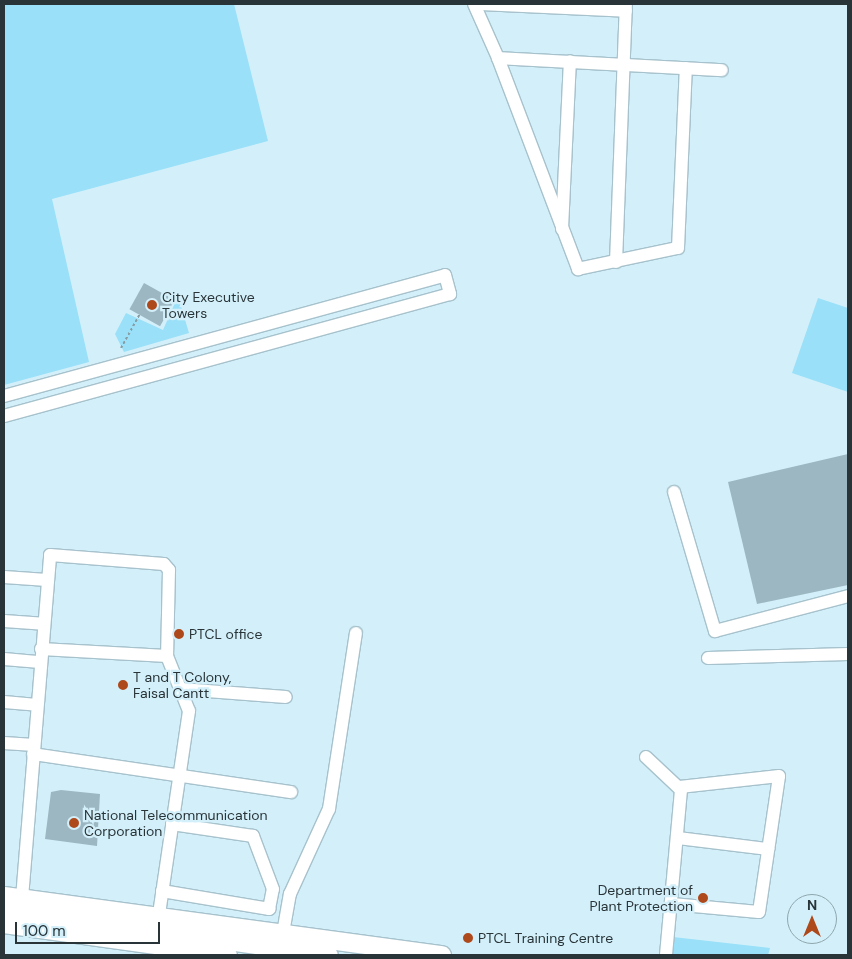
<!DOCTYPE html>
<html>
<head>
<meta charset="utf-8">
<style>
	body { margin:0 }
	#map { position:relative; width:852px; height:959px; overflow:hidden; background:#d3f0fa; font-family:"DM Sans",sans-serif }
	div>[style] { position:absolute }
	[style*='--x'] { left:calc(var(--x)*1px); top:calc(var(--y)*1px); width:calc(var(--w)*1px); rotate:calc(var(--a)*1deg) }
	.green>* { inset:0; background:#99e0f8 }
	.building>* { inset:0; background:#9cb7c1; transform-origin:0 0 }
	.path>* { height:2px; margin-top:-1px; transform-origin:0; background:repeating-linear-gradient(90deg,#879ca3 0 2.5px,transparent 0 5px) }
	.roads { filter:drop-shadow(1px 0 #a7c2cc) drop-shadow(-1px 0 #a7c2cc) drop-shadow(0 1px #a7c2cc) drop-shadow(0 -1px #a7c2cc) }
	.minor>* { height:12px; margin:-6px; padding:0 6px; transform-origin:6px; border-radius:6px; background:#fff }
	.highway>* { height:18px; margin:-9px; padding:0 9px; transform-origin:9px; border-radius:9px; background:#fff }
	.dots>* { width:14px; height:14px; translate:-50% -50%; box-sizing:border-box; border:2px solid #d3f0fa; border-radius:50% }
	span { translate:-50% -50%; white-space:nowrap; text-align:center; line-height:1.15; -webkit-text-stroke:4.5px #d3f0fa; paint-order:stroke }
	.poi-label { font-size:14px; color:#293438 }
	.left { translate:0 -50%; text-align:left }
	.right { translate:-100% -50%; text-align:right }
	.frame { position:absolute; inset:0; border:5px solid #293438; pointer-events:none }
	.north { position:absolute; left:787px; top:894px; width:50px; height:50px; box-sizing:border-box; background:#d3f0fa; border:1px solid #8fa5ac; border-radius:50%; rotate:0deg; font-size:14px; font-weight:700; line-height:20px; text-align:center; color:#293438 }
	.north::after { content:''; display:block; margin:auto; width:18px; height:22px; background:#ae491c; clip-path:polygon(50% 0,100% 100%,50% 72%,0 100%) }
	.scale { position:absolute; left:15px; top:922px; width:145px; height:22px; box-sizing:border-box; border:2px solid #293438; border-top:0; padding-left:6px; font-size:15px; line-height:18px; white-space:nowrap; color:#293438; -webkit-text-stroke:4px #d3f0fa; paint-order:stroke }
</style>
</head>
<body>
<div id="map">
	<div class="green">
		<i style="clip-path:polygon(4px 4px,234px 4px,268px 141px,52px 199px,89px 362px,4px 385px)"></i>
		<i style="clip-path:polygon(178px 296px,189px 333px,124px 352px,115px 334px,126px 313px,163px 330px)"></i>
		<i style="clip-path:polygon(818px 298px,848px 308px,848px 392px,792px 373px)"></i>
		<i style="clip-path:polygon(673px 937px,770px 948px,768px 955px,669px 955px)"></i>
	</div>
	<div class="building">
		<i style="left:144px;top:283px;width:35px;height:30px;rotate:29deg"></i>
		<i style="clip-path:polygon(848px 454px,848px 585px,757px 604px,728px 482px)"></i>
		<i style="clip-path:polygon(61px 790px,100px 794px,97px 846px,45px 839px,51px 792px)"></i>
	</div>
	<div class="path">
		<i style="--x:121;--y:348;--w:38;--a:-61"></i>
	</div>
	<div class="roads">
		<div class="minor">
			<i style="--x:474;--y:4;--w:59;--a:66"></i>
			<i style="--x:498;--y:58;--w:224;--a:3.1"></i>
			<i style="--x:480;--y:4;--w:146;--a:2.7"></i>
			<i style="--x:498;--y:58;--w:226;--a:69.2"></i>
			<i style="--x:578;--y:269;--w:102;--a:-11.9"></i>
			<i style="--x:678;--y:248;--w:180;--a:-87.5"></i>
			<i style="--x:562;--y:229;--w:168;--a:-87.3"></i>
			<i style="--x:616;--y:262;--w:258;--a:-87.8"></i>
			<i style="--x:4;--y:396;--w:457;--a:-15.3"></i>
			<i style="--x:445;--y:275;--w:20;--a:75"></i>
			<i style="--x:450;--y:294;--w:462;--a:164.7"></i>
			<i style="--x:674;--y:492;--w:145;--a:73.6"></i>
			<i style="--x:715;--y:631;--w:138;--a:-14.7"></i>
			<i style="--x:4;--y:577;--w:43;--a:4"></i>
			<i style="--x:4;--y:621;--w:39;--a:4"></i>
			<i style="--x:41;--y:649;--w:126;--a:3.2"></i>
			<i style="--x:708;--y:658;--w:140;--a:-1.6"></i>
			<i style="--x:4;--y:659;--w:36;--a:5"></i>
			<i style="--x:181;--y:689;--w:105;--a:4.4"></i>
			<i style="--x:4;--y:702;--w:33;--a:5"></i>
			<i style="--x:4;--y:743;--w:30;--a:4"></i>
			<i style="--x:33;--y:754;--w:261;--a:8.4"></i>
			<i style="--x:646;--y:757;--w:48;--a:43.3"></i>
			<i style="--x:681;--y:790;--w:166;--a:95.2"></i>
			<i style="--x:678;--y:838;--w:91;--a:7"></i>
			<i style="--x:162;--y:891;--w:109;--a:9.5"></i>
			<i style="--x:269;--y:909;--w:20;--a:-79"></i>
			<i style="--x:273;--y:889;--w:57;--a:-110.7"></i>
			<i style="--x:253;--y:836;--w:82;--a:-171.6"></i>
			<i style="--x:22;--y:898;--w:344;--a:-85.3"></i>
			<i style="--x:50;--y:555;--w:114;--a:4.5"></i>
			<i style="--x:164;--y:564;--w:8;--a:50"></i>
			<i style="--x:169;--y:570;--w:86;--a:91.3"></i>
			<i style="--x:167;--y:656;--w:59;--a:68.2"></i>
			<i style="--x:189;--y:711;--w:205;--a:98.4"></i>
			<i style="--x:672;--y:904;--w:87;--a:5.3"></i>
			<i style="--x:759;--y:912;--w:137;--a:-81.6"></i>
			<i style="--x:779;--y:776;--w:100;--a:173.7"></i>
			<i style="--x:283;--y:933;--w:40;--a:-80"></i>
			<i style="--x:290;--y:894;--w:94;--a:-65.4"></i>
			<i style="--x:329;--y:809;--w:178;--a:-81.3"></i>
		</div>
		<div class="highway">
			<i style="--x:4;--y:896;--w:442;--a:7.7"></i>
			<i style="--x:4;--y:909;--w:328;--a:8.1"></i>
			<i style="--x:4;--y:924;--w:226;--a:7.9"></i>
		</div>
	</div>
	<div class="dots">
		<i style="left:152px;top:305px;background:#ae491c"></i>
		<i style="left:179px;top:634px;background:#ae491c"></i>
		<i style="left:123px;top:685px;background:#ae491c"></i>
		<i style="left:74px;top:823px;background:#ae491c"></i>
		<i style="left:703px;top:898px;background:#ae491c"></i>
		<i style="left:468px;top:938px;background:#ae491c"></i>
	</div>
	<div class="poi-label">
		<span class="left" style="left:162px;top:305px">City Executive<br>Towers</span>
		<span class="left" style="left:189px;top:634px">PTCL office</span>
		<span class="left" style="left:133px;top:685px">T and T Colony,<br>Faisal Cantt</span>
		<span class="left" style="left:84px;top:823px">National Telecommunication<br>Corporation</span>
		<span class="right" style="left:693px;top:898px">Department of<br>Plant Protection</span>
		<span class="left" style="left:478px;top:938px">PTCL Training Centre</span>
	</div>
	<div class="frame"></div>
	<div class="north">N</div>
	<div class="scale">100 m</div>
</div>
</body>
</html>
